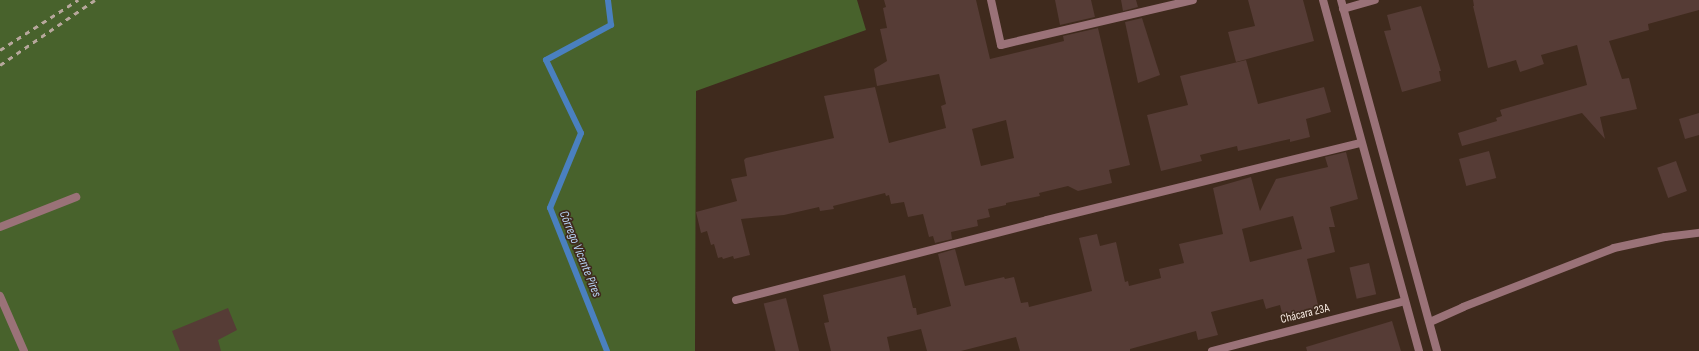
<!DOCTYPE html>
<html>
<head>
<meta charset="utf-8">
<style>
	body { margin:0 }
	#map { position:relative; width:1699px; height:351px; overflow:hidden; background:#3f2a1d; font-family:"Sofia Sans Condensed",sans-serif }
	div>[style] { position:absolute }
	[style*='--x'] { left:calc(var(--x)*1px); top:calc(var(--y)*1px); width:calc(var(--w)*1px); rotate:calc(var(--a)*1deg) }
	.green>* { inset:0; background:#48622c }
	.stream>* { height:6px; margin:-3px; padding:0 3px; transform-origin:3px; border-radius:3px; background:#4a80bf }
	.building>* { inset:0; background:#563c36; transform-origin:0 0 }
	.service>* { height:8px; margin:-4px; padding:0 4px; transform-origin:4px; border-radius:4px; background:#9a7278 }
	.minor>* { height:8px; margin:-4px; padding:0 4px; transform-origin:4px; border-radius:4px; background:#9a7278 }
	.tertiary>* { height:8px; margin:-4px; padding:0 4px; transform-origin:4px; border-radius:4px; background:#9a7278 }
	.rail>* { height:3px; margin-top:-1.5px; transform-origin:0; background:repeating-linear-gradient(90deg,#b7a79c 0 5px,transparent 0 10px) }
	span { translate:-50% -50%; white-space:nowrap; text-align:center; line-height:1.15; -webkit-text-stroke:3.5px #3f2a1d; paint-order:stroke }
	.street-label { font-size:12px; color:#f8ebe2 }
	.water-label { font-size:13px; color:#b8d5f7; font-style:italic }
</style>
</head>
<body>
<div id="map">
	<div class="green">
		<i style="clip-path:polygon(0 0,857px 0,866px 30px,696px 91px,695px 351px,0 351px)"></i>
	</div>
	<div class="stream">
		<i style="--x:607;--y:351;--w:154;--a:-111.7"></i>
		<i style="--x:550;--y:208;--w:81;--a:-67.5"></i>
		<i style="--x:581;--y:133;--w:81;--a:-115.6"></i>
		<i style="--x:546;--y:60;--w:74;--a:-28.3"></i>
		<i style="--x:611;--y:25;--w:25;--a:-97"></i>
	</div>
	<div class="building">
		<i style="clip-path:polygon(evenodd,884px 0,976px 0,990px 59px,1064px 41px,1063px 36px,1098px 28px,1130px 165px,1109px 170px,1112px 183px,1078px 191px,1068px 186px,1039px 193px,1040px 196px,1006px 203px,1006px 205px,988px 209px,990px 217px,977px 220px,978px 226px,951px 232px,952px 239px,935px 243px,933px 236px,929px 237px,923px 214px,908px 217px,904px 202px,891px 204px,889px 195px,886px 196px,885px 193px,833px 206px,834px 209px,820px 211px,819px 207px,784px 215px,741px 219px,750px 255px,734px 259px,733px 256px,723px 259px,722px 257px,718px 258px,714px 244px,711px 245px,707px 231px,701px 233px,696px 212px,737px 201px,731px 179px,747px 176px,744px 160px,746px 158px,834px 138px,824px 96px,875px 87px,889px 143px,946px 128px,941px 106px,946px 104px,939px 74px,877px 86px,874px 69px,887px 61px,880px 29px,887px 28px,883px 8px,886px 7px,884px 0,1006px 120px,1014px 158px,981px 166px,972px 129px,1006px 120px)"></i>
		<i style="clip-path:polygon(1055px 0,1091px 0,1095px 17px,1060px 25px)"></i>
		<i style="clip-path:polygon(1121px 0,1136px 0,1138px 7px,1123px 11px)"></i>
		<i style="clip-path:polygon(1248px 0,1303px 0,1314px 41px,1236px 62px,1228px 32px,1255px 26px)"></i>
		<i style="clip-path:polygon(1473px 0,1699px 0,1699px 10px,1648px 24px,1649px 30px,1609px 41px,1622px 79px,1629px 78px,1637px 109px,1600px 117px,1605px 139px,1582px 113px,1462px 146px,1458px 133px,1497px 121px,1496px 118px,1502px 116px,1500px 110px,1587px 85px,1577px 45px,1541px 55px,1544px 64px,1520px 72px,1516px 60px,1488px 68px,1473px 6px,1474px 6px)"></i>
		<i style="clip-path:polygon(1421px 6px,1441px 71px,1439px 71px,1441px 81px,1402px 92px,1384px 31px,1391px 30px,1387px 15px)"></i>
		<i style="clip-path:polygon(1142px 18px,1160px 75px,1138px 83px,1125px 22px)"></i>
		<i style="clip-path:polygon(1246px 60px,1258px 104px,1324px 87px,1331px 112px,1306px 119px,1310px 137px,1290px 142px,1290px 139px,1238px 151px,1237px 146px,1200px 155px,1202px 161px,1161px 171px,1147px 115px,1188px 105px,1180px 76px)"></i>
		<i style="clip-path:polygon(1699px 113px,1699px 135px,1685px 139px,1679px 119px)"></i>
		<i style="left:1489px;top:151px;width:28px;height:31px;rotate:75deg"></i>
		<i style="clip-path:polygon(evenodd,1346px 152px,1358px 199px,1330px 207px,1335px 227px,1329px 227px,1335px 252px,1307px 259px,1319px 309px,1295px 315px,1294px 313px,1282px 313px,1280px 305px,1266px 309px,1263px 299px,1211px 312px,1218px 335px,1198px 340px,1196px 331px,1130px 349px,1130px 351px,1020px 351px,1016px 337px,961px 351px,927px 351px,921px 329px,887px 337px,890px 351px,831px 351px,824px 323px,829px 322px,823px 295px,905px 275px,913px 308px,916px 308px,917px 315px,951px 306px,938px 254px,955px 249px,965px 286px,1004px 277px,1005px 279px,1014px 277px,1021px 303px,1028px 302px,1029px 307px,1092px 291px,1079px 238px,1097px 234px,1100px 246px,1116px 242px,1125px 282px,1128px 281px,1129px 286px,1161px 278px,1159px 269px,1184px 263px,1179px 244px,1223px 234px,1213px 188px,1251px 177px,1260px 211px,1276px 179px,1328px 167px,1325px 157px,1346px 152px,1293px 216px,1302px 249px,1250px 262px,1242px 229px,1293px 216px)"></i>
		<i style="left:1676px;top:161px;width:32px;height:20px;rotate:70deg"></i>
		<i style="left:1369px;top:263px;width:32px;height:20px;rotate:77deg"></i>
		<i style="left:786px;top:298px;width:55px;height:23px;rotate:76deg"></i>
		<i style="clip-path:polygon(228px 308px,237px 330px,218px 340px,221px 351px,180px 351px,172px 331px)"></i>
		<i style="clip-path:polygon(1392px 321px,1401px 351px,1307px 351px,1306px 347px)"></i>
	</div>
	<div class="service">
		<i style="--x:1430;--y:322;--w:36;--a:-24"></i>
		<i style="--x:1463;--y:307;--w:162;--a:-21.3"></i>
		<i style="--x:1614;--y:248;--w:52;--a:-12.2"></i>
		<i style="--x:1665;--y:237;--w:34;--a:-7"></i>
	</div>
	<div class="minor">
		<i style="--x:991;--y:0;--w:46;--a:77.5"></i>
		<i style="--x:1001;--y:45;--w:197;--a:-13.2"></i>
		<i style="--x:1343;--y:9;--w:33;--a:-16"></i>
		<i style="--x:0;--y:227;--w:82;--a:-21.5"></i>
		<i style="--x:0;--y:296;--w:60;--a:66.4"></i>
		<i style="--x:736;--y:300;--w:321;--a:-14.4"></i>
		<i style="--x:1047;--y:220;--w:323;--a:-13.8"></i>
		<i style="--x:1212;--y:351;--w:199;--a:-14.5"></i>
	</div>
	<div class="tertiary">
		<i style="--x:1323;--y:0;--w:364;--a:74.7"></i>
		<i style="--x:1341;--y:0;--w:364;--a:74.7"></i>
	</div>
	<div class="rail">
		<i style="--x:0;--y:50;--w:93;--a:-32.7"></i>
		<i style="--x:0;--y:65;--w:115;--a:-34.4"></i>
	</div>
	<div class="street-label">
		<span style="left:1305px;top:314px;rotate:-14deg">Chácara 23A</span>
	</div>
	<div class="water-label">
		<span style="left:580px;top:254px;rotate:68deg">Córrego Vicente Pires</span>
	</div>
</div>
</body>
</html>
